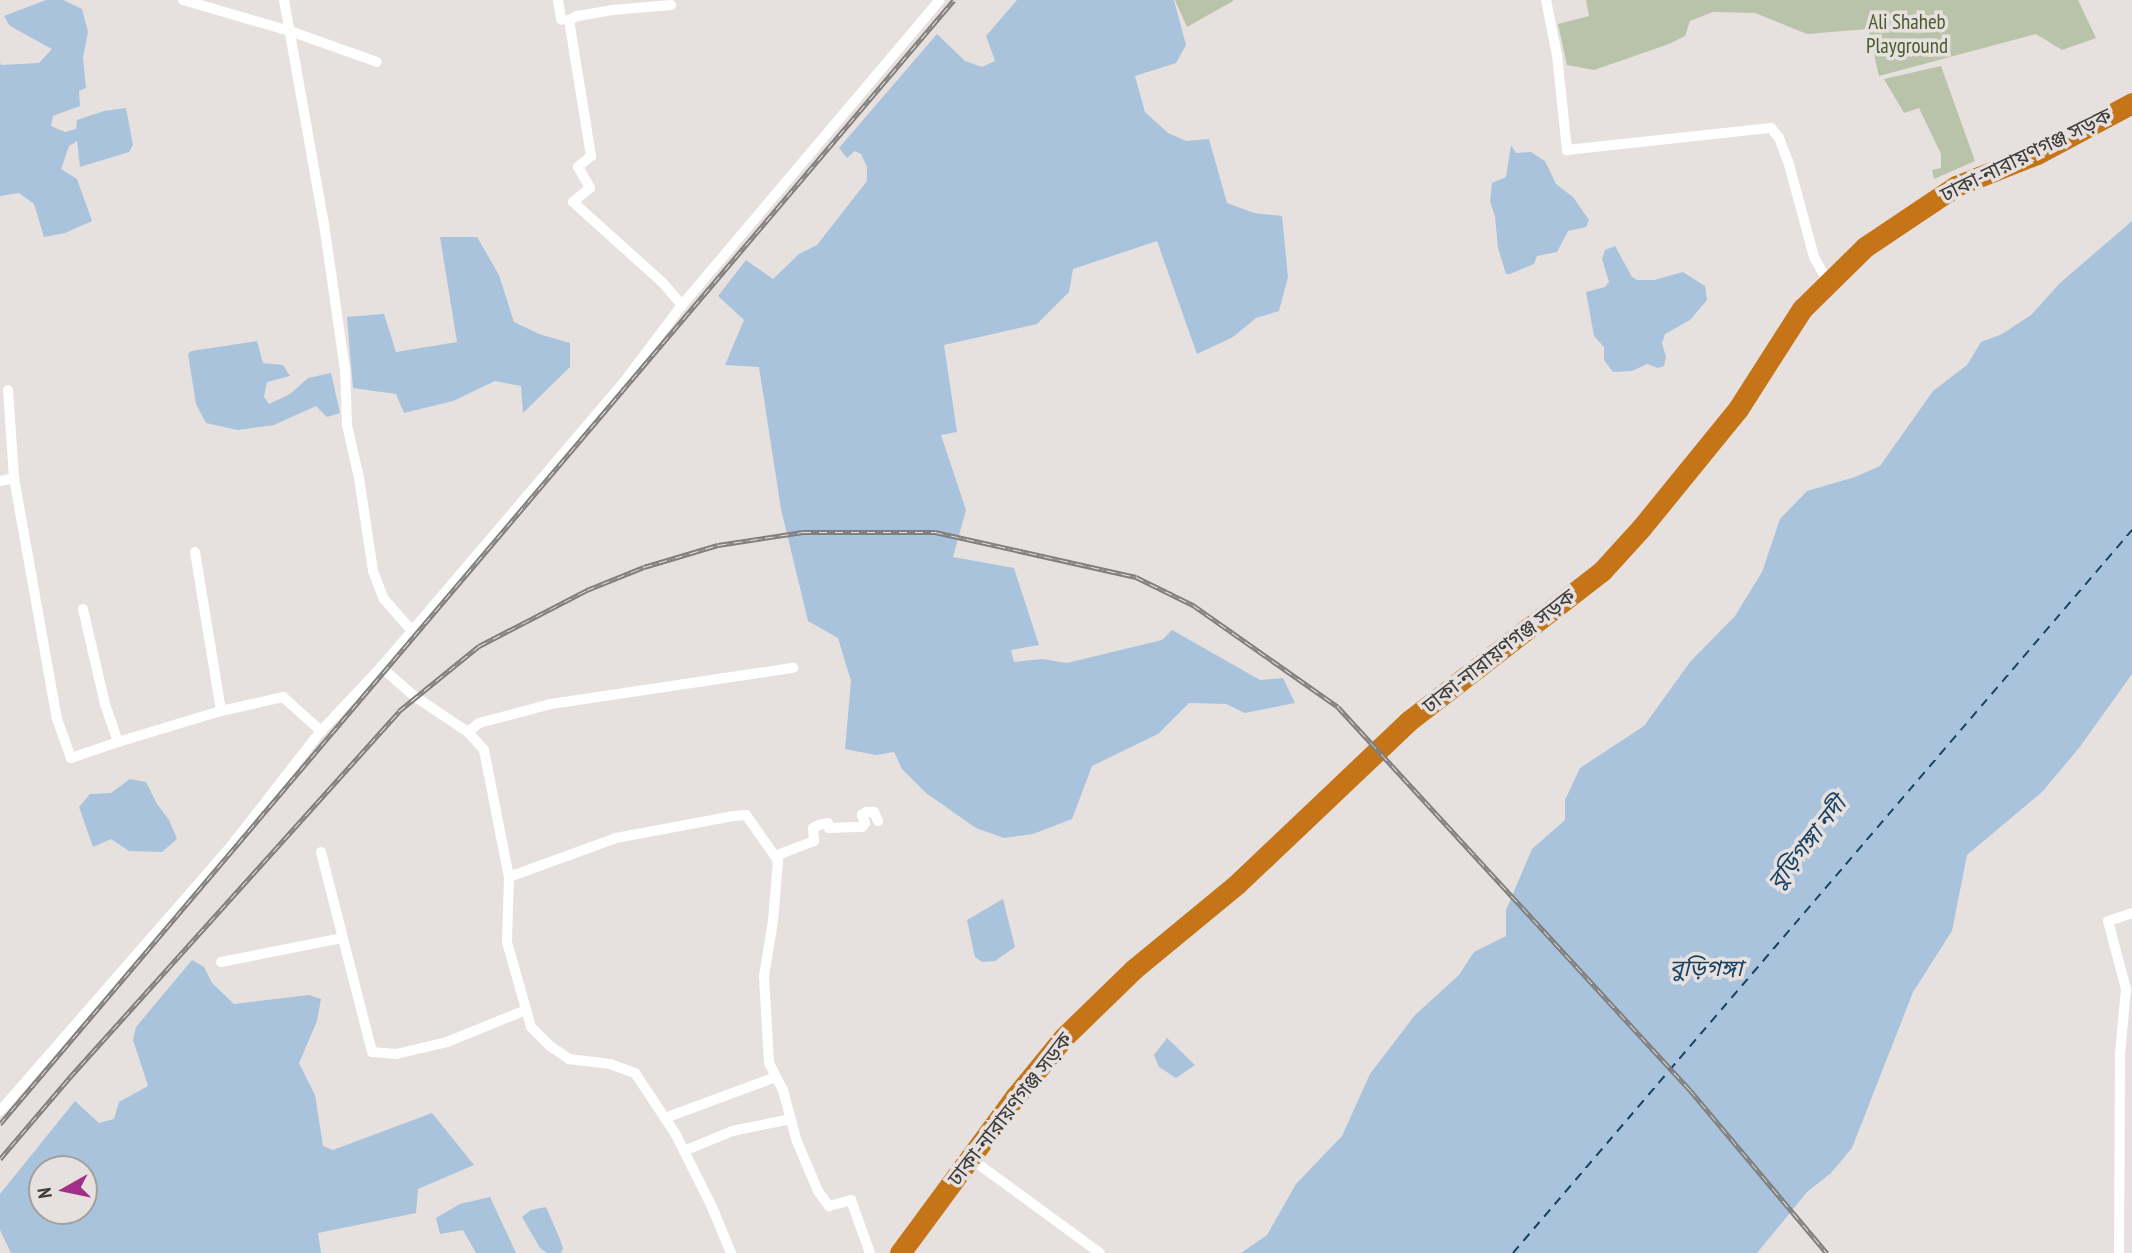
<!DOCTYPE html>
<html>
<head>
<meta charset="utf-8">
<style>
	body { margin:0 }
	#map { position:relative; width:2132px; height:1253px; overflow:hidden; background:#e6e1df; font-family:"PT Sans Narrow","Noto Sans Bengali",sans-serif }
	div>[style] { position:absolute }
	[style*='--x'] { left:calc(var(--x)*1px); top:calc(var(--y)*1px); width:calc(var(--w)*1px); rotate:calc(var(--a)*1deg) }
	.green>* { inset:0; background:#b8c3aa }
	.water>* { inset:0; background:#a8c3db }
	.ferry>* { height:2px; margin-top:-1px; transform-origin:0; background:repeating-linear-gradient(90deg,#184264 0 9px,transparent 0 16px) }
	.street>* { height:10px; margin:-5px; padding:0 5px; transform-origin:5px; border-radius:5px; background:#fff }
	.highway>* { height:21px; margin:-10.5px; padding:0 10.5px; transform-origin:10.5px; border-radius:10.5px; background:#c57417 }
	.rail>* { height:5px; margin-top:-2.5px; transform-origin:0; background:repeating-linear-gradient(90deg,#e6e1df 0 8px,#817f7d 0 16px); box-sizing:border-box; border-block:2px solid #817f7d }
	span { translate:-50% -50%; white-space:nowrap; text-align:center; line-height:1.15; -webkit-text-stroke:7px #e6e1df; paint-order:stroke }
	.park-label { font-size:21px; color:#495c2c }
	.street-label { font-size:21px; color:#3d3c3b }
	.water-label { font-size:23px; color:#184264; font-style:italic }
	.north { position:absolute; left:28px; top:1155px; width:70px; height:70px; box-sizing:border-box; background:#e6e1df; border:2px solid #a29f9d; border-radius:50%; rotate:261deg; font-size:19px; font-weight:700; line-height:28px; text-align:center; color:#3d3c3b }
	.north::after { content:''; display:block; margin:auto; width:24px; height:32px; background:#a42f88; clip-path:polygon(50% 0,100% 100%,50% 72%,0 100%) }
</style>
</head>
<body>
<div id="map">
	<div class="green">
		<i style="clip-path:polygon(1175px 0,1233px 0,1233px 1px,1187px 27px)"></i>
		<i style="clip-path:polygon(1586px 0,2078px 0,2096px 38px,2062px 50px,2036px 34px,1879px 76px,1868px 29px,1807px 34px,1755px 13px,1713px 12px,1690px 21px,1685px 36px,1669px 44px,1594px 70px,1567px 65px,1558px 24px,1589px 16px)"></i>
		<i style="clip-path:polygon(1941px 66px,1975px 161px,1934px 179px,1932px 170px,1941px 168px,1941px 154px,1919px 108px,1904px 113px,1884px 79px)"></i>
	</div>
	<div class="water">
		<i style="clip-path:polygon(46px 0,63px 0,82px 9px,88px 32px,83px 58px,86px 88px,79px 91px,80px 106px,53px 116px,51px 126px,65px 132px,76px 129px,77px 120px,104px 111px,126px 108px,133px 145px,129px 152px,80px 167px,77px 141px,69px 146px,61px 169px,77px 179px,92px 221px,65px 233px,44px 237px,34px 204px,19px 193px,0 196px,0 62px,1px 65px,39px 63px,52px 49px,10px 26px,4px 16px)"></i>
		<i style="clip-path:polygon(1017px 0,1174px 0,1186px 45px,1176px 63px,1135px 76px,1145px 112px,1168px 133px,1186px 141px,1209px 139px,1227px 203px,1254px 213px,1282px 216px,1288px 277px,1279px 311px,1256px 318px,1233px 337px,1197px 354px,1157px 241px,1073px 269px,1069px 292px,1037px 324px,944px 345px,957px 432px,941px 435px,966px 510px,953px 557px,1014px 568px,1039px 645px,1011px 650px,1014px 662px,1042px 659px,1067px 663px,1162px 640px,1172px 630px,1260px 680px,1283px 678px,1295px 703px,1245px 713px,1226px 704px,1189px 703px,1158px 734px,1092px 766px,1072px 819px,1033px 834px,1004px 838px,976px 828px,926px 793px,902px 769px,894px 752px,876px 755px,845px 749px,851px 681px,838px 638px,808px 621px,781px 509px,759px 367px,725px 365px,744px 320px,718px 296px,746px 260px,773px 279px,799px 254px,817px 245px,867px 181px,867px 167px,861px 154px,855px 151px,847px 158px,839px 148px,937px 34px,965px 61px,982px 67px,995px 61px,986px 36px)"></i>
		<i style="clip-path:polygon(1511px 145px,1516px 153px,1531px 152px,1545px 161px,1556px 184px,1573px 197px,1589px 220px,1586px 227px,1568px 231px,1557px 252px,1537px 256px,1534px 264px,1510px 274px,1506px 274px,1498px 248px,1495px 217px,1490px 201px,1492px 183px,1506px 177px)"></i>
		<i style="clip-path:polygon(2132px 221px,2132px 674px,2079px 748px,2042px 792px,1967px 855px,1952px 931px,1913px 992px,1852px 1148px,1831px 1173px,1807px 1192px,1757px 1253px,1241px 1253px,1267px 1235px,1296px 1184px,1342px 1136px,1370px 1074px,1415px 1015px,1459px 975px,1474px 952px,1506px 936px,1506px 910px,1532px 849px,1565px 820px,1565px 800px,1580px 768px,1644px 726px,1690px 662px,1735px 616px,1762px 572px,1780px 519px,1807px 491px,1855px 477px,1880px 466px,1933px 391px,1967px 365px,1981px 342px,2002px 334px,2031px 315px,2060px 283px)"></i>
		<i style="clip-path:polygon(440px 237px,477px 237px,499px 275px,514px 322px,539px 334px,570px 343px,570px 367px,523px 413px,521px 386px,495px 381px,453px 401px,404px 413px,396px 394px,353px 388px,347px 317px,384px 314px,396px 352px,457px 342px)"></i>
		<i style="clip-path:polygon(1615px 246px,1632px 277px,1637px 280px,1654px 280px,1683px 272px,1705px 286px,1707px 300px,1690px 320px,1665px 334px,1662px 343px,1666px 357px,1664px 366px,1658px 368px,1647px 364px,1632px 371px,1613px 372px,1604px 360px,1604px 347px,1594px 336px,1586px 292px,1605px 287px,1609px 282px,1602px 259px,1605px 250px)"></i>
		<i style="clip-path:polygon(257px 341px,263px 363px,283px 365px,290px 376px,267px 382px,264px 397px,269px 404px,290px 394px,308px 378px,331px 373px,340px 413px,327px 417px,316px 406px,274px 425px,238px 430px,206px 423px,196px 404px,188px 354px,191px 351px)"></i>
		<i style="clip-path:polygon(130px 779px,146px 782px,157px 804px,169px 820px,177px 839px,162px 852px,129px 851px,111px 839px,93px 847px,79px 807px,90px 794px,111px 793px)"></i>
		<i style="clip-path:polygon(1003px 899px,1015px 947px,995px 961px,982px 962px,975px 957px,967px 920px)"></i>
		<i style="clip-path:polygon(evenodd,192px 960px,204px 967px,212px 983px,234px 1004px,309px 995px,321px 999px,317px 1021px,299px 1063px,315px 1095px,323px 1146px,333px 1150px,432px 1113px,474px 1165px,418px 1189px,416px 1213px,318px 1233px,321px 1253px,11px 1253px,0 1230px,0 1194px,75px 1101px,99px 1123px,114px 1119px,119px 1102px,148px 1086px,133px 1040px,136px 1027px,192px 960px,42px 1169px,84px 1169px,84px 1211px,42px 1211px,42px 1169px)"></i>
		<i style="clip-path:polygon(1167px 1038px,1195px 1065px,1176px 1078px,1159px 1067px,1154px 1055px)"></i>
		<i style="clip-path:polygon(490px 1197px,516px 1253px,476px 1253px,463px 1230px,440px 1234px,436px 1218px,460px 1204px)"></i>
		<i style="clip-path:polygon(546px 1207px,559px 1237px,563px 1248px,561px 1253px,547px 1253px,540px 1248px,522px 1217px,531px 1210px)"></i>
	</div>
	<div class="ferry">
		<i style="--x:1513;--y:1253;--w:952;--a:-49.43"></i>
	</div>
	<div class="street">
		<i style="--x:183;--y:0;--w:111;--a:16.2"></i>
		<i style="--x:290;--y:31;--w:92;--a:19.6"></i>
		<i style="--x:284;--y:0;--w:228;--a:79.9"></i>
		<i style="--x:324;--y:224;--w:148;--a:81.8"></i>
		<i style="--x:345;--y:370;--w:55;--a:87.9"></i>
		<i style="--x:347;--y:425;--w:54;--a:77.2"></i>
		<i style="--x:359;--y:478;--w:94;--a:81.4"></i>
		<i style="--x:373;--y:571;--w:30;--a:69"></i>
		<i style="--x:384;--y:599;--w:43;--a:48.8"></i>
		<i style="--x:412;--y:631;--w:48;--a:130.7"></i>
		<i style="--x:381;--y:667;--w:44;--a:41.3"></i>
		<i style="--x:414;--y:696;--w:65;--a:33.7"></i>
		<i style="--x:468;--y:732;--w:24;--a:48"></i>
		<i style="--x:484;--y:750;--w:129;--a:78.9"></i>
		<i style="--x:509;--y:877;--w:65;--a:91.8"></i>
		<i style="--x:507;--y:942;--w:88;--a:74.2"></i>
		<i style="--x:531;--y:1027;--w:27;--a:45"></i>
		<i style="--x:550;--y:1046;--w:23;--a:34"></i>
		<i style="--x:569;--y:1059;--w:41;--a:7"></i>
		<i style="--x:610;--y:1064;--w:27;--a:20"></i>
		<i style="--x:635;--y:1073;--w:72;--a:56.3"></i>
		<i style="--x:675;--y:1133;--w:83;--a:63.4"></i>
		<i style="--x:712;--y:1207;--w:50;--a:67.6"></i>
		<i style="--x:558;--y:0;--w:20;--a:81"></i>
		<i style="--x:1546;--y:0;--w:56;--a:78.7"></i>
		<i style="--x:1557;--y:55;--w:96;--a:84"></i>
		<i style="--x:1567;--y:150;--w:205;--a:-6.2"></i>
		<i style="--x:1771;--y:128;--w:13;--a:51"></i>
		<i style="--x:1779;--y:138;--w:25;--a:69"></i>
		<i style="--x:1788;--y:161;--w:99;--a:74.8"></i>
		<i style="--x:1814;--y:257;--w:29;--a:61"></i>
		<i style="--x:671;--y:5;--w:59;--a:175.2"></i>
		<i style="--x:612;--y:10;--w:36;--a:170"></i>
		<i style="--x:577;--y:16;--w:9;--a:153"></i>
		<i style="--x:569;--y:20;--w:138;--a:80.8"></i>
		<i style="--x:591;--y:156;--w:17;--a:140"></i>
		<i style="--x:578;--y:167;--w:24;--a:60"></i>
		<i style="--x:590;--y:188;--w:22;--a:141"></i>
		<i style="--x:573;--y:202;--w:120;--a:42"></i>
		<i style="--x:662;--y:282;--w:30;--a:49"></i>
		<i style="--x:8;--y:390;--w:88;--a:86.1"></i>
		<i style="--x:14;--y:478;--w:245;--a:79.9"></i>
		<i style="--x:57;--y:719;--w:41;--a:70.3"></i>
		<i style="--x:71;--y:758;--w:50;--a:-18.8"></i>
		<i style="--x:0;--y:481;--w:14;--a:-12"></i>
		<i style="--x:195;--y:552;--w:161;--a:80.7"></i>
		<i style="--x:221;--y:711;--w:64;--a:-12.7"></i>
		<i style="--x:283;--y:697;--w:51;--a:41.8"></i>
		<i style="--x:83;--y:609;--w:98;--a:77"></i>
		<i style="--x:105;--y:704;--w:40;--a:71.1"></i>
		<i style="--x:118;--y:742;--w:108;--a:-16.8"></i>
		<i style="--x:412;--y:631;--w:327;--a:-49.6"></i>
		<i style="--x:624;--y:382;--w:96;--a:-53"></i>
		<i style="--x:682;--y:305;--w:399;--a:-49.8"></i>
		<i style="--x:468;--y:732;--w:14;--a:-39"></i>
		<i style="--x:479;--y:723;--w:74;--a:-14.8"></i>
		<i style="--x:551;--y:704;--w:245;--a:-8.5"></i>
		<i style="--x:321;--y:852;--w:206;--a:75.7"></i>
		<i style="--x:372;--y:1052;--w:24;--a:5"></i>
		<i style="--x:396;--y:1054;--w:52;--a:-13.2"></i>
		<i style="--x:447;--y:1042;--w:85;--a:-22.1"></i>
		<i style="--x:775;--y:856;--w:6;--a:59"></i>
		<i style="--x:778;--y:861;--w:60;--a:94.8"></i>
		<i style="--x:773;--y:921;--w:56;--a:99.3"></i>
		<i style="--x:764;--y:976;--w:87;--a:86.7"></i>
		<i style="--x:769;--y:1063;--w:30;--a:63"></i>
		<i style="--x:783;--y:1090;--w:51;--a:75.1"></i>
		<i style="--x:796;--y:1139;--w:56;--a:67.1"></i>
		<i style="--x:818;--y:1191;--w:19;--a:54"></i>
		<i style="--x:829;--y:1206;--w:23;--a:-15"></i>
		<i style="--x:851;--y:1200;--w:56;--a:70.3"></i>
		<i style="--x:509;--y:877;--w:114;--a:-20"></i>
		<i style="--x:616;--y:838;--w:120;--a:-10.6"></i>
		<i style="--x:734;--y:816;--w:12;--a:-5"></i>
		<i style="--x:746;--y:815;--w:50;--a:54.7"></i>
		<i style="--x:775;--y:856;--w:42;--a:-21"></i>
		<i style="--x:814;--y:841;--w:13;--a:-94"></i>
		<i style="--x:813;--y:828;--w:7;--a:-27"></i>
		<i style="--x:819;--y:825;--w:9;--a:-13"></i>
		<i style="--x:828;--y:823;--w:5;--a:79"></i>
		<i style="--x:829;--y:828;--w:33;--a:-2"></i>
		<i style="--x:862;--y:827;--w:5;--a:-53"></i>
		<i style="--x:865;--y:823;--w:9;--a:-111"></i>
		<i style="--x:862;--y:815;--w:5;--a:-37"></i>
		<i style="--x:866;--y:812;--w:8;--a:0"></i>
		<i style="--x:874;--y:812;--w:10;--a:66"></i>
		<i style="--x:221;--y:962;--w:123;--a:-11.2"></i>
		<i style="--x:0;--y:1111;--w:352;--a:-48.9"></i>
		<i style="--x:231;--y:846;--w:146;--a:-52"></i>
		<i style="--x:321;--y:731;--w:88;--a:-46.8"></i>
		<i style="--x:665;--y:1118;--w:118;--a:-20.3"></i>
		<i style="--x:684;--y:1151;--w:52;--a:-22.6"></i>
		<i style="--x:732;--y:1131;--w:60;--a:-11.5"></i>
		<i style="--x:970;--y:1158;--w:161;--a:36.2"></i>
		<i style="--x:2119;--y:1253;--w:199;--a:-89.7"></i>
		<i style="--x:2120;--y:1054;--w:65;--a:-84.7"></i>
		<i style="--x:2126;--y:989;--w:70;--a:-104.8"></i>
		<i style="--x:2108;--y:921;--w:25;--a:-18"></i>
	</div>
	<div class="highway">
		<i style="--x:900;--y:1253;--w:194;--a:-53.6"></i>
		<i style="--x:1015;--y:1097;--w:77;--a:-50.8"></i>
		<i style="--x:1064;--y:1037;--w:98;--a:-44.2"></i>
		<i style="--x:1134;--y:969;--w:134;--a:-39.5"></i>
		<i style="--x:1237;--y:884;--w:238;--a:-43.5"></i>
		<i style="--x:1410;--y:720;--w:243;--a:-37.8"></i>
		<i style="--x:1602;--y:571;--w:59;--a:-47.7"></i>
		<i style="--x:1642;--y:527;--w:152;--a:-50.9"></i>
		<i style="--x:1738;--y:409;--w:119;--a:-57.4"></i>
		<i style="--x:1802;--y:309;--w:88;--a:-44.5"></i>
		<i style="--x:1865;--y:247;--w:110;--a:-33.8"></i>
		<i style="--x:1956;--y:186;--w:87;--a:-21.6"></i>
		<i style="--x:2037;--y:154;--w:108;--a:-28.2"></i>
	</div>
	<div class="rail">
		<i style="--x:0;--y:1124;--w:1474;--a:-49.68"></i>
		<i style="--x:0;--y:1159;--w:108;--a:-49.5"></i>
		<i style="--x:70;--y:1077;--w:492;--a:-48"></i>
		<i style="--x:399;--y:711;--w:103;--a:-39.1"></i>
		<i style="--x:479;--y:646;--w:122;--a:-27.4"></i>
		<i style="--x:587;--y:590;--w:61;--a:-22"></i>
		<i style="--x:644;--y:567;--w:77;--a:-16.6"></i>
		<i style="--x:718;--y:545;--w:86;--a:-8.7"></i>
		<i style="--x:803;--y:532;--w:132;--a:0"></i>
		<i style="--x:935;--y:532;--w:206;--a:12.6"></i>
		<i style="--x:1136;--y:577;--w:64;--a:26.2"></i>
		<i style="--x:1193;--y:605;--w:177;--a:35.1"></i>
		<i style="--x:1338;--y:707;--w:520;--a:47.42"></i>
		<i style="--x:1690;--y:1090;--w:213;--a:50"></i>
	</div>
	<div class="park-label">
		<span style="left:1907px;top:34px">Ali Shaheb<br>Playground</span>
	</div>
	<div class="street-label">
		<span style="left:2026px;top:155px;rotate:-26deg">ঢাকা-নারায়ণগঞ্জ সড়ক</span>
		<span style="left:1499px;top:651px;rotate:-38deg">ঢাকা-নারায়ণগঞ্জ সড়ক</span>
		<span style="left:1010px;top:1109px;rotate:-52deg">ঢাকা-নারায়ণগঞ্জ সড়ক</span>
	</div>
	<div class="water-label">
		<span style="left:1807px;top:843px;rotate:-52deg">বুড়িগঙ্গা নদী</span>
		<span style="left:1706px;top:968px">বুড়িগঙ্গা</span>
	</div>
	<div class="north">N</div>
</div>
</body>
</html>
